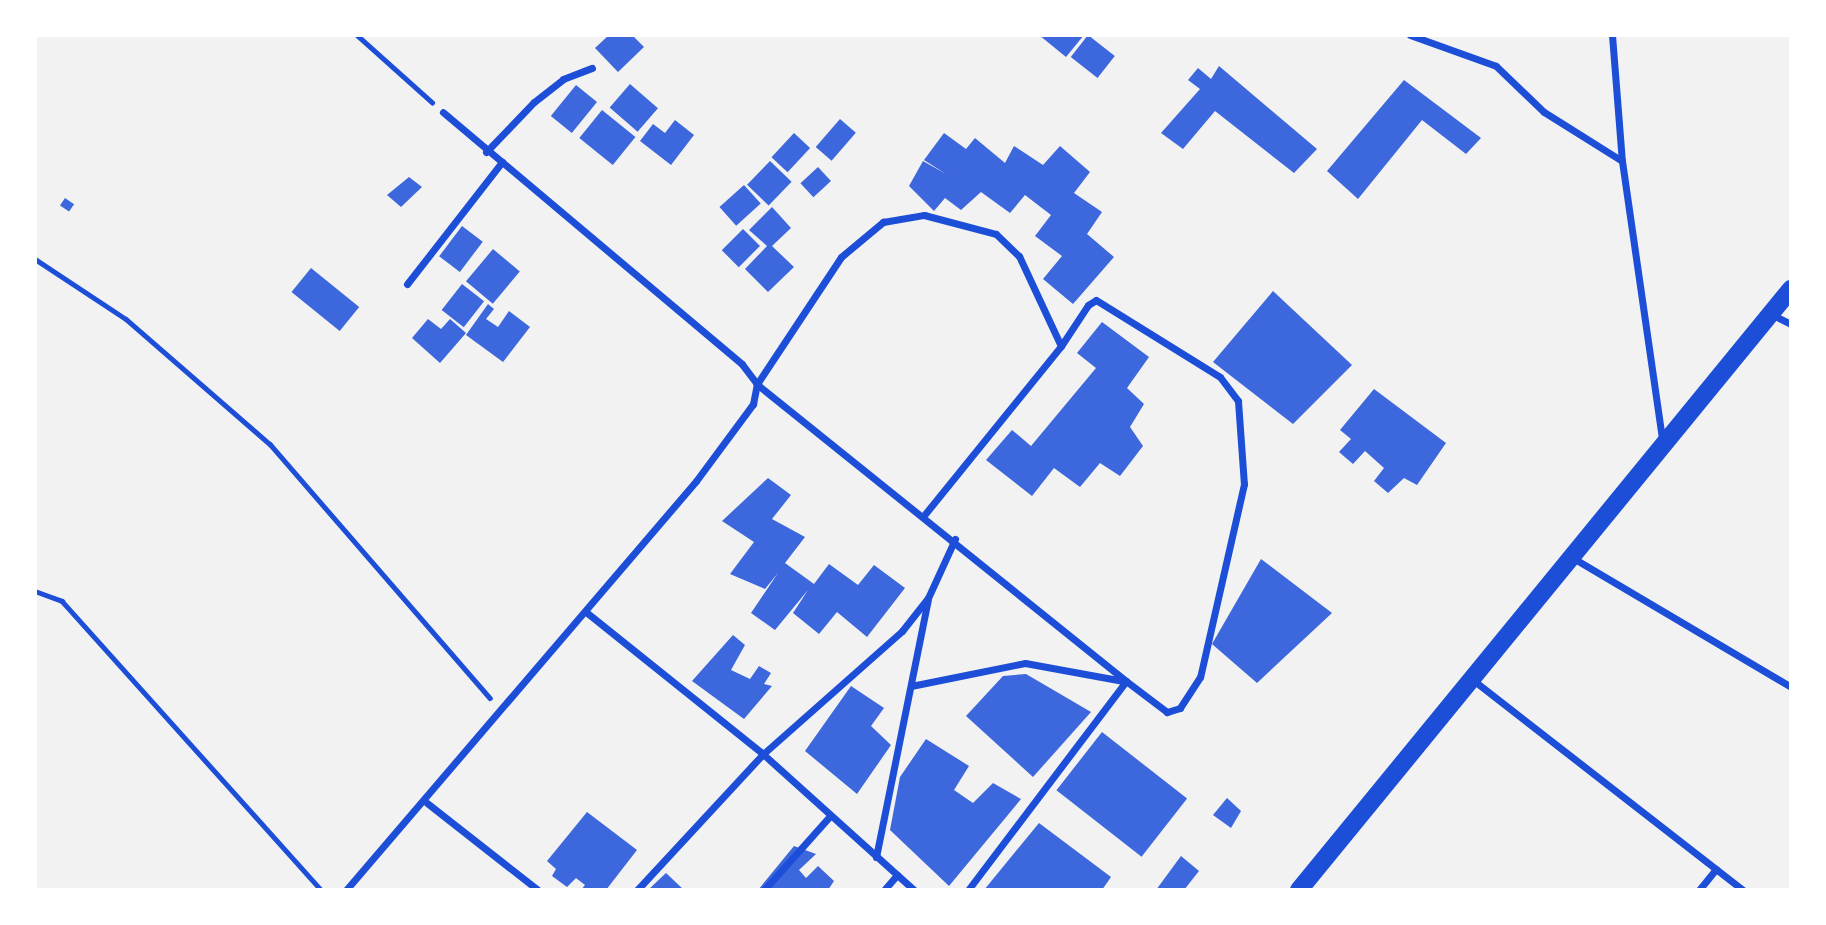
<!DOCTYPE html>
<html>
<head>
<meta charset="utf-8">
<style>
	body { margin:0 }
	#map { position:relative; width:1826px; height:925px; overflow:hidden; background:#f2f2f2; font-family:"Zilla Slab",serif }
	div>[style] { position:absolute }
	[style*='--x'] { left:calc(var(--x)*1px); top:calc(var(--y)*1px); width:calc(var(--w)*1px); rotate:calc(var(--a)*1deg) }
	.building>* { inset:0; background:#3d67dc; transform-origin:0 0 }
	.path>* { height:4.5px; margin:-2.25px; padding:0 2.25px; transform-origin:2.25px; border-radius:2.25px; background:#1d4ed8 }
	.minor>* { height:7px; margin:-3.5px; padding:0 3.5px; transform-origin:3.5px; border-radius:3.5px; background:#1d4ed8 }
	.primary>* { height:18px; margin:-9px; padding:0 9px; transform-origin:9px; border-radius:9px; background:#1d4ed8 }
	span { translate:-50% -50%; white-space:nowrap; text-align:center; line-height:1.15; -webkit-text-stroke:7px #fff; paint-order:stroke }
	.frame { position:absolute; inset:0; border:37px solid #fff; pointer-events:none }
</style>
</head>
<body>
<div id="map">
	<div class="building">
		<i style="clip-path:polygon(609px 35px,632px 35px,644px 47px,618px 72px,595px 48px)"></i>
		<i style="clip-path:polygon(1039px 35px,1084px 35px,1066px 57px)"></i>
		<i style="left:1088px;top:35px;width:34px;height:28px;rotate:38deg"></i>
		<i style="clip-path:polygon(1219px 66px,1317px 149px,1294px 173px,1215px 111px,1183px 149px,1161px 133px,1200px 89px,1188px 80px,1198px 68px,1211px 79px)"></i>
		<i style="clip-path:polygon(1404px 80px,1481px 138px,1466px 154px,1422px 120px,1358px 199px,1327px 171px)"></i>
		<i style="left:630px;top:84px;width:37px;height:31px;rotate:41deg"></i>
		<i style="left:576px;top:85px;width:27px;height:40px;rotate:39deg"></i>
		<i style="left:602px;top:110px;width:43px;height:36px;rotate:39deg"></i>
		<i style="left:840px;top:119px;width:21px;height:37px;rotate:41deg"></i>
		<i style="clip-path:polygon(675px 120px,694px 135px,671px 165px,640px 141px,653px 124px,665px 133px)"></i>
		<i style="left:794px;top:133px;width:22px;height:33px;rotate:43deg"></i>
		<i style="clip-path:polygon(944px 133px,966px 149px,975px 138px,1005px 163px,1014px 146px,1043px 165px,1060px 146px,1090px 172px,1074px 193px,1102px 212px,1087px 234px,1114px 257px,1073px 304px,1043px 279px,1062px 256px,1035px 236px,1051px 215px,1025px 195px,1010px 213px,981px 192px,961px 210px,945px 198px,934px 211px,909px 186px,923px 161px,946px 174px,924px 160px)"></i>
		<i style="left:770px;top:161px;width:30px;height:33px;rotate:44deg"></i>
		<i style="left:818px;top:167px;width:19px;height:24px;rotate:47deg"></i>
		<i style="clip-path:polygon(409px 177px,422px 187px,401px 207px,387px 195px)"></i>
		<i style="left:744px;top:185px;width:25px;height:33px;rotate:48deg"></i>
		<i style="left:65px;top:198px;width:11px;height:9px;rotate:34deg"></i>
		<i style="clip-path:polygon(772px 207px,791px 228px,772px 246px,794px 267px,768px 292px,745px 269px,767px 246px,749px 230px)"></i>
		<i style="left:462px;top:226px;width:26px;height:38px;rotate:37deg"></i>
		<i style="left:743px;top:229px;width:24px;height:30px;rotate:45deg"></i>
		<i style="left:493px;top:249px;width:35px;height:42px;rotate:40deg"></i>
		<i style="left:311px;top:268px;width:62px;height:31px;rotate:39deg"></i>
		<i style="left:462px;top:284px;width:28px;height:33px;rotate:38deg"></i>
		<i style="clip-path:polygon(1273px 291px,1352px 365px,1293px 424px,1213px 362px)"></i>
		<i style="clip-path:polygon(488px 304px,494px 309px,486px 319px,498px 327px,509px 311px,530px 327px,503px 362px,466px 335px)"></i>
		<i style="clip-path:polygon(428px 319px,441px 329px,450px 319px,466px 333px,440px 363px,412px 338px)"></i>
		<i style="clip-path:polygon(1102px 322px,1149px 357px,1127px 388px,1144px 404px,1130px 427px,1143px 446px,1120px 476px,1100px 463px,1080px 487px,1054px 468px,1032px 496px,986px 460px,1012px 430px,1031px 446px,1096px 368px,1077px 353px)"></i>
		<i style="clip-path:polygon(1374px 389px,1446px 443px,1417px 485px,1404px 478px,1388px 493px,1374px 481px,1384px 468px,1365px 451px,1353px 464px,1339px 452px,1351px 439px,1340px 430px)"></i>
		<i style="clip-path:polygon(768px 478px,791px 495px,772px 519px,805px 537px,785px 563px,814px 584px,829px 564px,858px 585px,874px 565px,905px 588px,867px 637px,837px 612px,819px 634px,793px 613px,808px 590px,775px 630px,751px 613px,778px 573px,765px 589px,730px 574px,754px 542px,722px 521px)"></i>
		<i style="clip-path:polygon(1261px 559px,1332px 613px,1257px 683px,1212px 644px)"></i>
		<i style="clip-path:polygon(733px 635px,745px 645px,731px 670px,750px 679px,759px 666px,771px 673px,764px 684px,772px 686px,744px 719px,692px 681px)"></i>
		<i style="clip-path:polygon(1026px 674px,1091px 712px,1033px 777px,966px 716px,1003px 676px)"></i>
		<i style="clip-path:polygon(851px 686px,884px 708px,871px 726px,891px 745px,857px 794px,805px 751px)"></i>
		<i style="left:1102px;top:732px;width:108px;height:74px;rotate:38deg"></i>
		<i style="clip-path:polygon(926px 739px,969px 766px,954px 790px,973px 803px,993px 783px,1021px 799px,949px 886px,890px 830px,900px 777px)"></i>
		<i style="clip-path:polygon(1227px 798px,1241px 811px,1231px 828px,1213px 815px)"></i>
		<i style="clip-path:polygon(587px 812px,637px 850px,606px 890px,581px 890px,585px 885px,576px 878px,567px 887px,552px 876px,556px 869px,547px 861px)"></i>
		<i style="clip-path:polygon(1039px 823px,1111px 877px,1102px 890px,984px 890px)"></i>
		<i style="clip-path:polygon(794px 846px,816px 854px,799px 870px,806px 878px,818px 866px,834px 881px,828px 890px,758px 890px)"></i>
		<i style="clip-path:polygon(1181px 856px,1199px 871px,1184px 890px,1156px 890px)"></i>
		<i style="clip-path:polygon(666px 873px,684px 890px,648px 890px)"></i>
	</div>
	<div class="path">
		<i style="--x:357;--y:35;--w:101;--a:41.8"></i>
		<i style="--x:35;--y:259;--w:109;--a:33.4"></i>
		<i style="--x:126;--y:319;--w:191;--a:41"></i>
		<i style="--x:270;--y:444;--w:336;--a:49.1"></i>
		<i style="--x:35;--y:591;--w:29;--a:20"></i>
		<i style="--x:62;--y:601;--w:388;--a:48.1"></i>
	</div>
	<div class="minor">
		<i style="--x:1410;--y:35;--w:91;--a:19.8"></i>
		<i style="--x:1496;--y:66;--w:66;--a:43.8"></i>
		<i style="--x:1544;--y:112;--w:92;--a:32.1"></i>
		<i style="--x:1612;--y:35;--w:126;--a:85.5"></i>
		<i style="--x:1622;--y:161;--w:282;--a:81.8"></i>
		<i style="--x:486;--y:152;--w:69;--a:-46.2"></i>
		<i style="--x:534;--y:102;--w:37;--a:-38"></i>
		<i style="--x:563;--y:79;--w:31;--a:-21"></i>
		<i style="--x:407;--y:284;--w:155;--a:-52.1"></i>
		<i style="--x:1771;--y:314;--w:22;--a:27"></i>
		<i style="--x:925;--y:514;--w:216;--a:-51"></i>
		<i style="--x:1061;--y:346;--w:49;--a:-56.6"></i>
		<i style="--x:1088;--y:305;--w:9;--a:-32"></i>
		<i style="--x:1096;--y:300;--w:146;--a:31.8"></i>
		<i style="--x:1220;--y:377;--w:30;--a:53"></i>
		<i style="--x:1238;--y:401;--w:83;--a:85.9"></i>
		<i style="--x:1244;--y:484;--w:198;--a:102.8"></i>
		<i style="--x:1200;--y:677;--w:37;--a:123"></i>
		<i style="--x:1180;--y:708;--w:14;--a:163"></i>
		<i style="--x:1167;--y:712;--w:51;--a:-142.9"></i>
		<i style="--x:1126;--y:681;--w:474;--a:-141.2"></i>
		<i style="--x:757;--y:384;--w:152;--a:-56.5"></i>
		<i style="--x:841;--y:257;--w:55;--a:-39.8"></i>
		<i style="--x:883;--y:222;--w:42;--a:-9.7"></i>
		<i style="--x:924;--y:215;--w:74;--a:14.8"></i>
		<i style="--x:996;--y:234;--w:32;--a:44"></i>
		<i style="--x:1019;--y:256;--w:99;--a:65"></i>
		<i style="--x:1573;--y:558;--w:253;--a:30.6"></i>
		<i style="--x:586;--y:612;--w:227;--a:38.7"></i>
		<i style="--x:763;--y:754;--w:203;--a:42"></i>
		<i style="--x:1473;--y:680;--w:342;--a:37.9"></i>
		<i style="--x:911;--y:686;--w:116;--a:-11.4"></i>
		<i style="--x:1025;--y:663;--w:100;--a:10.4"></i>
		<i style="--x:427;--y:803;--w:141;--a:38.1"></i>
		<i style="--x:876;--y:857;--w:262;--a:-78.6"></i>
		<i style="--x:346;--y:890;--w:538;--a:-49.44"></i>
		<i style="--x:696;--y:481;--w:96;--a:-53.5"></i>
		<i style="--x:753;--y:404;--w:20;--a:-79"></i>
		<i style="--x:757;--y:384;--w:25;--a:-127"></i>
		<i style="--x:742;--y:364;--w:391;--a:-139.9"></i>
		<i style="--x:637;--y:890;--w:185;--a:-47.2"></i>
		<i style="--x:763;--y:754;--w:186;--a:-41.5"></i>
		<i style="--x:902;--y:631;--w:42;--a:-51.8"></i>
		<i style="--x:928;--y:598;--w:65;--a:-65.4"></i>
		<i style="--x:764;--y:890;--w:99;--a:-48.3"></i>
		<i style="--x:884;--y:890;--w:20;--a:-49"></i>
		<i style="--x:968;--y:890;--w:262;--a:-52.9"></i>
		<i style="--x:1699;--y:890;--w:27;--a:-51"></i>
	</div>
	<div class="primary">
		<i style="--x:1299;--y:890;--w:777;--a:-50.7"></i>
	</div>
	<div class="frame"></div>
</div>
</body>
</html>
